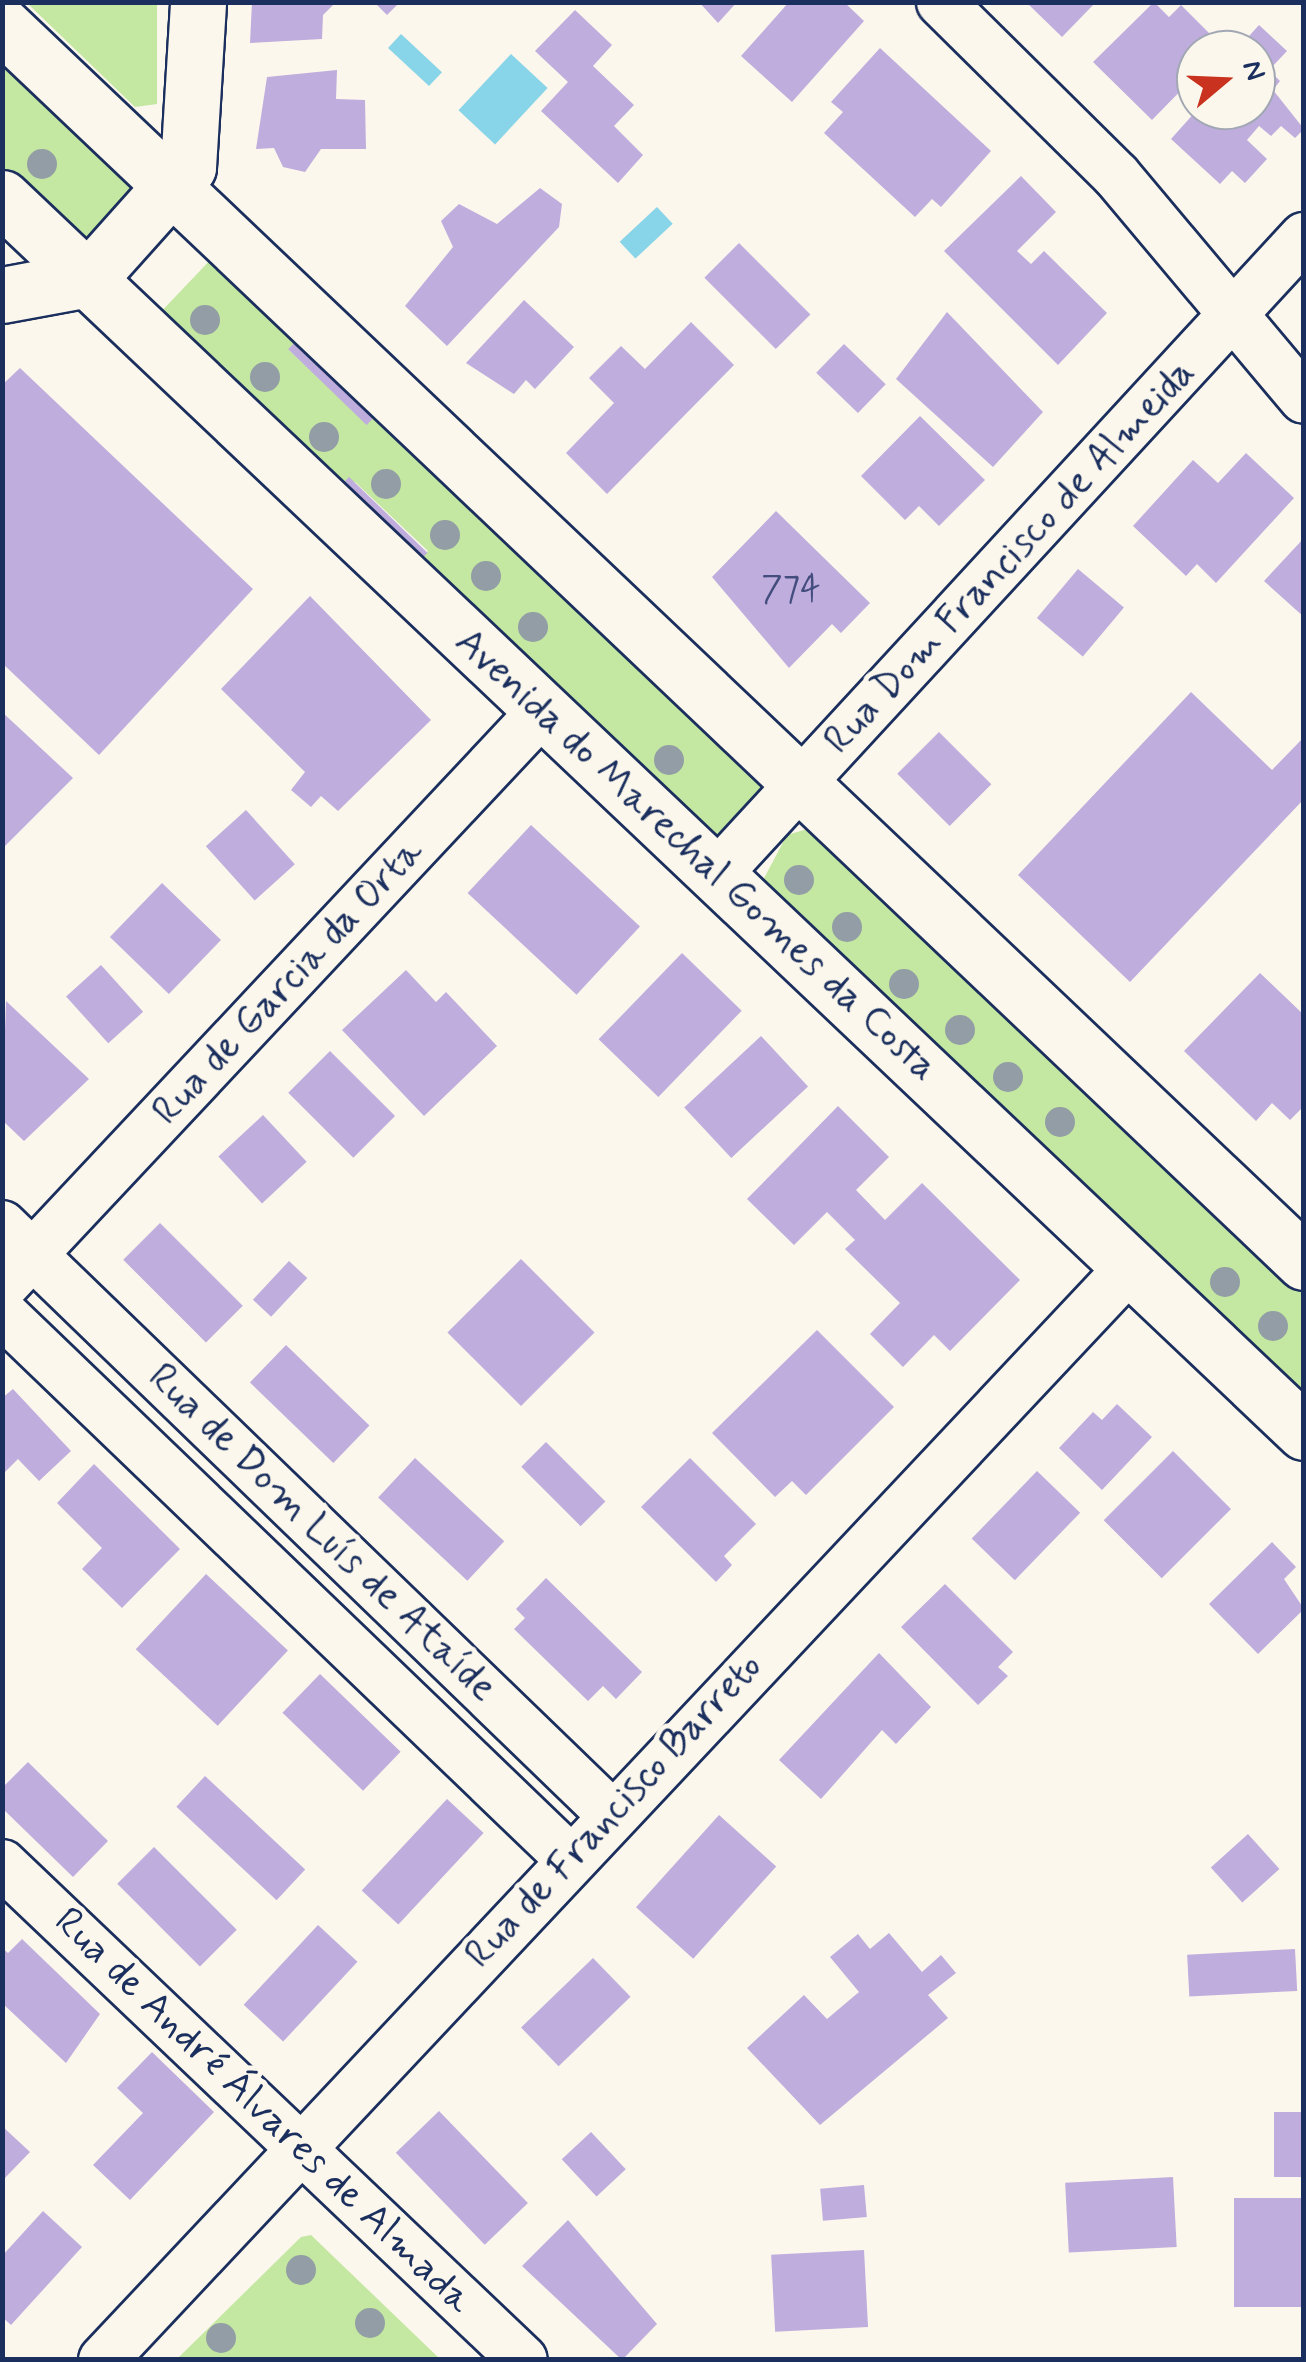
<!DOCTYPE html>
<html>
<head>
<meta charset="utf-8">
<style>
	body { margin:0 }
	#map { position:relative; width:1306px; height:2362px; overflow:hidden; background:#fbf7ec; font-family:Mynerve,sans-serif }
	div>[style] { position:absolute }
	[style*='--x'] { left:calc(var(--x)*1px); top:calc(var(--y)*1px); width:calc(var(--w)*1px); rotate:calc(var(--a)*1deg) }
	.green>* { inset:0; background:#c4e7a1 }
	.water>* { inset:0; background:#88d4e8; transform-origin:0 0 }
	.building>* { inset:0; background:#bfaddd; transform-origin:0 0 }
	.roads { filter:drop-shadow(2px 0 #1b2f5e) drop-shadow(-2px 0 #1b2f5e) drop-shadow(0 2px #1b2f5e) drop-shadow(0 -2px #1b2f5e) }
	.street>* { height:48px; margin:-24px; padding:0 24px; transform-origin:24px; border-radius:24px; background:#fbf7ec }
	.secondary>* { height:55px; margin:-27.5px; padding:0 27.5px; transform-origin:27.5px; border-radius:27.5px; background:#fbf7ec }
	.trees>* { width:30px; height:30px; margin:-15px; border-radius:50%; background:#929da5 }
	span { translate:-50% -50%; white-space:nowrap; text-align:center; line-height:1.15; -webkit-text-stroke:10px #fbf7ec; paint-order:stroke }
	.number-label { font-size:35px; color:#444e7e }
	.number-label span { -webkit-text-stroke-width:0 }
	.street-label { font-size:40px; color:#1b2f5e }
	.frame { position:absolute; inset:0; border:5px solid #1b2f5e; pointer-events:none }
	.north { position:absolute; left:1176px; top:30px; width:100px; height:100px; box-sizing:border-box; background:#fbf7ec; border:2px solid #a1a7b3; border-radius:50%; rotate:71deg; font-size:28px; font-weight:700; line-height:40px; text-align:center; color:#1b2f5e }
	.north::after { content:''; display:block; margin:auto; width:35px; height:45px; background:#c8321e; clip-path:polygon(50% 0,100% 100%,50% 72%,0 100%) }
</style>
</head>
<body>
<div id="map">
	<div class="green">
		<i style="clip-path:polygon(27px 3px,157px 3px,157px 104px,135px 107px)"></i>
		<i style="clip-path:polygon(2px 55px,141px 187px,83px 247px,3px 169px)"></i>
		<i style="clip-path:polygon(214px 256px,300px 337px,289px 350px,367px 424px,379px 412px,771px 784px,729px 834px,716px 839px,416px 564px,428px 551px,355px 482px,337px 489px,157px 316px)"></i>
		<i style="clip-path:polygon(814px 827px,1303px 1293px,1303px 1401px,762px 882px,787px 835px)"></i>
		<i style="clip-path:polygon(311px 2235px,440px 2359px,177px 2359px,301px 2237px)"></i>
	</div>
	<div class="water">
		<i style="left:401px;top:34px;width:56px;height:19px;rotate:43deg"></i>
		<i style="left:511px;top:54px;width:50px;height:77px;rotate:43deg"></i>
		<i style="left:657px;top:207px;width:23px;height:51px;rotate:47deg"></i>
	</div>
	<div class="building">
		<i style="clip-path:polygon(252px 2px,336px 2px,323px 15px,322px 39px,250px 43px)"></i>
		<i style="clip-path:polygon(374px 2px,400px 2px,387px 15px)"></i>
		<i style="clip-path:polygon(699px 2px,737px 2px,718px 23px)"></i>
		<i style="clip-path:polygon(789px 2px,844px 2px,864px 21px,792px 102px,741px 56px)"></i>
		<i style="clip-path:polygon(1026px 2px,1096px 2px,1062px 37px)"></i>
		<i style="clip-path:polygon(1154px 2px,1169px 17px,1181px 5px,1223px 47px,1196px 50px,1196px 75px,1152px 120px,1093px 62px)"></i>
		<i style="clip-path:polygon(575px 10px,612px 45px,593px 66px,634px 105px,614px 126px,643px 155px,618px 183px,541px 111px,568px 82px,535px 51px)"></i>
		<i style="clip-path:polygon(1259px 25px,1287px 51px,1269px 70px,1280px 81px,1273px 90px,1304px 129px,1295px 138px,1281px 126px,1271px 136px,1259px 126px,1247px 140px,1267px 159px,1245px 183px,1232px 171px,1220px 184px,1171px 139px,1197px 110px,1256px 110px,1256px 50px,1241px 45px)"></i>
		<i style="clip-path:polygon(880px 48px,991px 151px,941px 207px,932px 199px,915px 217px,824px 133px,843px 112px,831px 102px)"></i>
		<i style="clip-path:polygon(337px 70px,336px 99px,365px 100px,366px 149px,321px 149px,305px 172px,283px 167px,274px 148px,256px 149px,267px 77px)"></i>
		<i style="clip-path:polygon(1021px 176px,1056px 212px,1017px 251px,1031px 264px,1044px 251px,1107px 313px,1058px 365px,944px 251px)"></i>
		<i style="clip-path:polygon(540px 188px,562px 204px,559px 227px,447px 346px,405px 306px,453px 247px,441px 221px,459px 204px,497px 224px)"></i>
		<i style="left:739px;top:243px;width:101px;height:49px;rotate:45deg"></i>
		<i style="clip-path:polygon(524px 300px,574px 347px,535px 389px,526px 380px,514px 394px,466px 363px)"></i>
		<i style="clip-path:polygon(947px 312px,1043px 412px,993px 467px,896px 379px)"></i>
		<i style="clip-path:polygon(691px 322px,734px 365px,607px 494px,566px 453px,614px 403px,589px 378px,621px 346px,645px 369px)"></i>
		<i style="left:300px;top:337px;width:109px;height:17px;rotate:44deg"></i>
		<i style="left:844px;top:344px;width:58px;height:40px;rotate:44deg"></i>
		<i style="clip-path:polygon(20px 368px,253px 589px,99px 755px,2px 663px,2px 385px)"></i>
		<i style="clip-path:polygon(920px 416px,985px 480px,939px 526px,919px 506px,905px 520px,861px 476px)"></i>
		<i style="clip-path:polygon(1246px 453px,1294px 498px,1216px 583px,1197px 564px,1186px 576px,1133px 526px,1193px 460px,1218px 483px)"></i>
		<i style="left:349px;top:477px;width:109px;height:17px;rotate:44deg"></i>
		<i style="clip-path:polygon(776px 511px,870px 603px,841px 633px,832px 624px,789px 668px,712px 577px)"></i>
		<i style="clip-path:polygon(1304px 538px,1304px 617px,1264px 581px)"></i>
		<i style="left:1078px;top:569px;width:60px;height:64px;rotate:40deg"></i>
		<i style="clip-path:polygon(310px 596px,431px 720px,338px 811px,321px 796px,311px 807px,291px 790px,305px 772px,221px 689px)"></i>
		<i style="clip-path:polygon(1191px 692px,1272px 770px,1304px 737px,1304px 799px,1130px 982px,1018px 875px)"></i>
		<i style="clip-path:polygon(2px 712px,73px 778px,2px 849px)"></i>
		<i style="left:939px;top:732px;width:74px;height:59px;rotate:45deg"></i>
		<i style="left:246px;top:810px;width:73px;height:54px;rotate:48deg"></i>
		<i style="left:531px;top:825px;width:149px;height:93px;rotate:43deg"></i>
		<i style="left:162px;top:883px;width:82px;height:75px;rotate:44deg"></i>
		<i style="left:682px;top:953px;width:83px;height:120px;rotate:44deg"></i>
		<i style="left:101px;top:965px;width:63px;height:47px;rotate:48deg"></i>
		<i style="clip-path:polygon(406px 970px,436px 1002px,446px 992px,497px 1046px,424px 1116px,342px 1030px)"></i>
		<i style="clip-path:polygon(1260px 973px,1304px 1015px,1304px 1106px,1290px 1120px,1272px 1103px,1256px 1121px,1184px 1051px)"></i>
		<i style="clip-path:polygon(6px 1001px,89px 1079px,24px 1141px,2px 1120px)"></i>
		<i style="left:761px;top:1036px;width:69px;height:105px;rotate:47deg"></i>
		<i style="left:330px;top:1051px;width:92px;height:59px;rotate:45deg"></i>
		<i style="clip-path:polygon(838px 1106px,889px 1157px,856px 1190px,885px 1220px,922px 1183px,1020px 1280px,950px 1351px,934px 1335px,903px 1367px,870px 1334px,900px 1303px,845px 1249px,855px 1240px,827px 1212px,794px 1245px,747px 1199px)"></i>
		<i style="left:263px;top:1115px;width:64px;height:61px;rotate:47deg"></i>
		<i style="left:160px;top:1223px;width:117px;height:52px;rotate:45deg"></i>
		<i style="left:521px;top:1259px;width:104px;height:104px;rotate:45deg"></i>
		<i style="left:289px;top:1261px;width:25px;height:53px;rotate:43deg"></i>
		<i style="clip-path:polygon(817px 1330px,894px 1407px,806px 1495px,792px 1481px,775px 1497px,712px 1433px)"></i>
		<i style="left:286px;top:1345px;width:116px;height:52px;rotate:44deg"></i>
		<i style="clip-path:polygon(13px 1389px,71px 1451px,39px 1481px,18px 1459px,2px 1475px,2px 1398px)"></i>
		<i style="clip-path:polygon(1117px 1404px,1152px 1437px,1102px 1490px,1059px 1448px,1093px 1412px,1102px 1420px)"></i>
		<i style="left:546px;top:1442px;width:84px;height:35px;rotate:45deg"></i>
		<i style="left:1173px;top:1451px;width:82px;height:98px;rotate:45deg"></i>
		<i style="left:415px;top:1458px;width:122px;height:54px;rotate:43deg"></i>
		<i style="clip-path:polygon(690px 1458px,756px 1524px,724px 1556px,732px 1565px,716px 1582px,641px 1507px)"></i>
		<i style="clip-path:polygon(94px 1464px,180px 1549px,122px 1608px,82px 1569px,102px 1548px,57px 1503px)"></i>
		<i style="left:1037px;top:1471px;width:60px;height:94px;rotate:44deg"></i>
		<i style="clip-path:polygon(1272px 1542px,1296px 1567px,1284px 1579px,1304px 1609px,1258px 1654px,1209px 1604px)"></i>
		<i style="left:206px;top:1574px;width:112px;height:103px;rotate:43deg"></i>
		<i style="clip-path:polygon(546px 1578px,642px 1672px,616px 1699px,603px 1686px,588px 1701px,514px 1629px,525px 1618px,516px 1609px)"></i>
		<i style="clip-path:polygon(945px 1584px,1013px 1652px,998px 1667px,1008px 1676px,978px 1705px,901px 1627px)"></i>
		<i style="clip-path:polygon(879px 1653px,931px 1707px,896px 1744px,882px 1730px,821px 1799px,779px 1760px)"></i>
		<i style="left:320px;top:1674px;width:112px;height:54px;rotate:44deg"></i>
		<i style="clip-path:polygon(28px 1762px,108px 1841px,73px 1877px,2px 1808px,2px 1788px)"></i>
		<i style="left:205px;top:1776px;width:137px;height:42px;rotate:43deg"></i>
		<i style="left:447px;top:1799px;width:50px;height:125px;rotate:43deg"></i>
		<i style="left:719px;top:1815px;width:77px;height:124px;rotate:42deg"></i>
		<i style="left:1248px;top:1834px;width:47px;height:50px;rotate:48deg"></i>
		<i style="left:154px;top:1847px;width:117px;height:52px;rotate:45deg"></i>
		<i style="left:318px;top:1925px;width:54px;height:109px;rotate:43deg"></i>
		<i style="clip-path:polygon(889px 1933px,922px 1972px,941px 1955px,956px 1973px,928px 1995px,948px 2018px,820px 2125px,747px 2048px,804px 1995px,827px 2019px,859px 1992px,830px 1957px,858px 1934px,870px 1949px)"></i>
		<i style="clip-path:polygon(22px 1939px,100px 2014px,66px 2063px,2px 2003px,2px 1948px,8px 1953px)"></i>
		<i style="left:1295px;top:1949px;width:42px;height:108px;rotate:87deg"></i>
		<i style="left:593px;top:1958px;width:54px;height:100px;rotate:46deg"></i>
		<i style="clip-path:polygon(152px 2052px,214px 2112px,130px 2200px,93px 2165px,143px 2113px,117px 2088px)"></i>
		<i style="left:439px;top:2111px;width:128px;height:60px;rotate:46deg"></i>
		<i style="left:1274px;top:2112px;width:30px;height:65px"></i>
		<i style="clip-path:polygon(2px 2126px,30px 2152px,2px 2181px)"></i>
		<i style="left:591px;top:2132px;width:51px;height:40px;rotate:47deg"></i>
		<i style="left:1173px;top:2177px;width:70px;height:108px;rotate:87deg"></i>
		<i style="left:864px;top:2185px;width:32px;height:44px;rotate:85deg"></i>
		<i style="left:1304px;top:2198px;width:109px;height:70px;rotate:90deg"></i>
		<i style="clip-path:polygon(43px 2211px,82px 2247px,11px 2325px,2px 2317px,2px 2256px)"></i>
		<i style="clip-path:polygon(568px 2220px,657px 2324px,622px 2360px,522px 2266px)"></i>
		<i style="left:864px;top:2250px;width:77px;height:93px;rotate:87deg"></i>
	</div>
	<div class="roads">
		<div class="street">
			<i style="--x:941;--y:2;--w:246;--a:44.7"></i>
			<i style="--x:1116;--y:175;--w:292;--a:50"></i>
			<i style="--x:716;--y:875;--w:868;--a:-47.34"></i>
			<i style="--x:2;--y:1225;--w:844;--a:44.04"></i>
			<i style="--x:2;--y:1287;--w:791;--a:-46.84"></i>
			<i style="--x:2;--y:1313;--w:786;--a:43.87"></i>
			<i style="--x:2;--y:1864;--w:719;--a:43.59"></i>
			<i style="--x:103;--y:2360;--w:1500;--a:-46.78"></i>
		</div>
		<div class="secondary">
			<i style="--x:2;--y:25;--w:1796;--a:43.53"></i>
			<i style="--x:2;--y:198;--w:1794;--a:43.46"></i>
			<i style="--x:2;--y:295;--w:87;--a:-10.5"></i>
			<i style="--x:88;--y:279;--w:150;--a:-48.2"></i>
			<i style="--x:188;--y:167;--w:165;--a:-86.5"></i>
		</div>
	</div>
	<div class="trees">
		<i style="left:42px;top:164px"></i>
		<i style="left:205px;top:320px"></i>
		<i style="left:265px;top:377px"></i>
		<i style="left:324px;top:437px"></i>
		<i style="left:386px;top:484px"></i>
		<i style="left:445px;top:535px"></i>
		<i style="left:486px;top:576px"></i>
		<i style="left:533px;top:627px"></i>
		<i style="left:669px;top:760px"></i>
		<i style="left:799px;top:880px"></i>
		<i style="left:847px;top:927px"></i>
		<i style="left:904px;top:984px"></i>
		<i style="left:960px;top:1030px"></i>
		<i style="left:1008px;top:1077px"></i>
		<i style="left:1060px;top:1122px"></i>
		<i style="left:1225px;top:1282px"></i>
		<i style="left:1273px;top:1326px"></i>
		<i style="left:301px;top:2270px"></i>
		<i style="left:370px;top:2323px"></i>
		<i style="left:221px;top:2338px"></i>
	</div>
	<div class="number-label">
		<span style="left:791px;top:590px">774</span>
	</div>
	<div class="street-label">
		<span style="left:1010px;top:557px;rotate:-47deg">Rua Dom Francisco de Almeida</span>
		<span style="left:696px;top:855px;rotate:43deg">Avenida do Marechal Gomes da Costa</span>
		<span style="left:288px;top:982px;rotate:-47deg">Rua de Garcia da Orta</span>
		<span style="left:322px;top:1533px;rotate:44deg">Rua de Dom Luís de Ataíde</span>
		<span style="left:614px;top:1811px;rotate:-47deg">Rua de Francisco Barreto</span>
		<span style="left:263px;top:2111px;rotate:44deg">Rua de André Álvares de Almada</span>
	</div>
	<div class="frame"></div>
	<div class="north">N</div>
</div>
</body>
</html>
